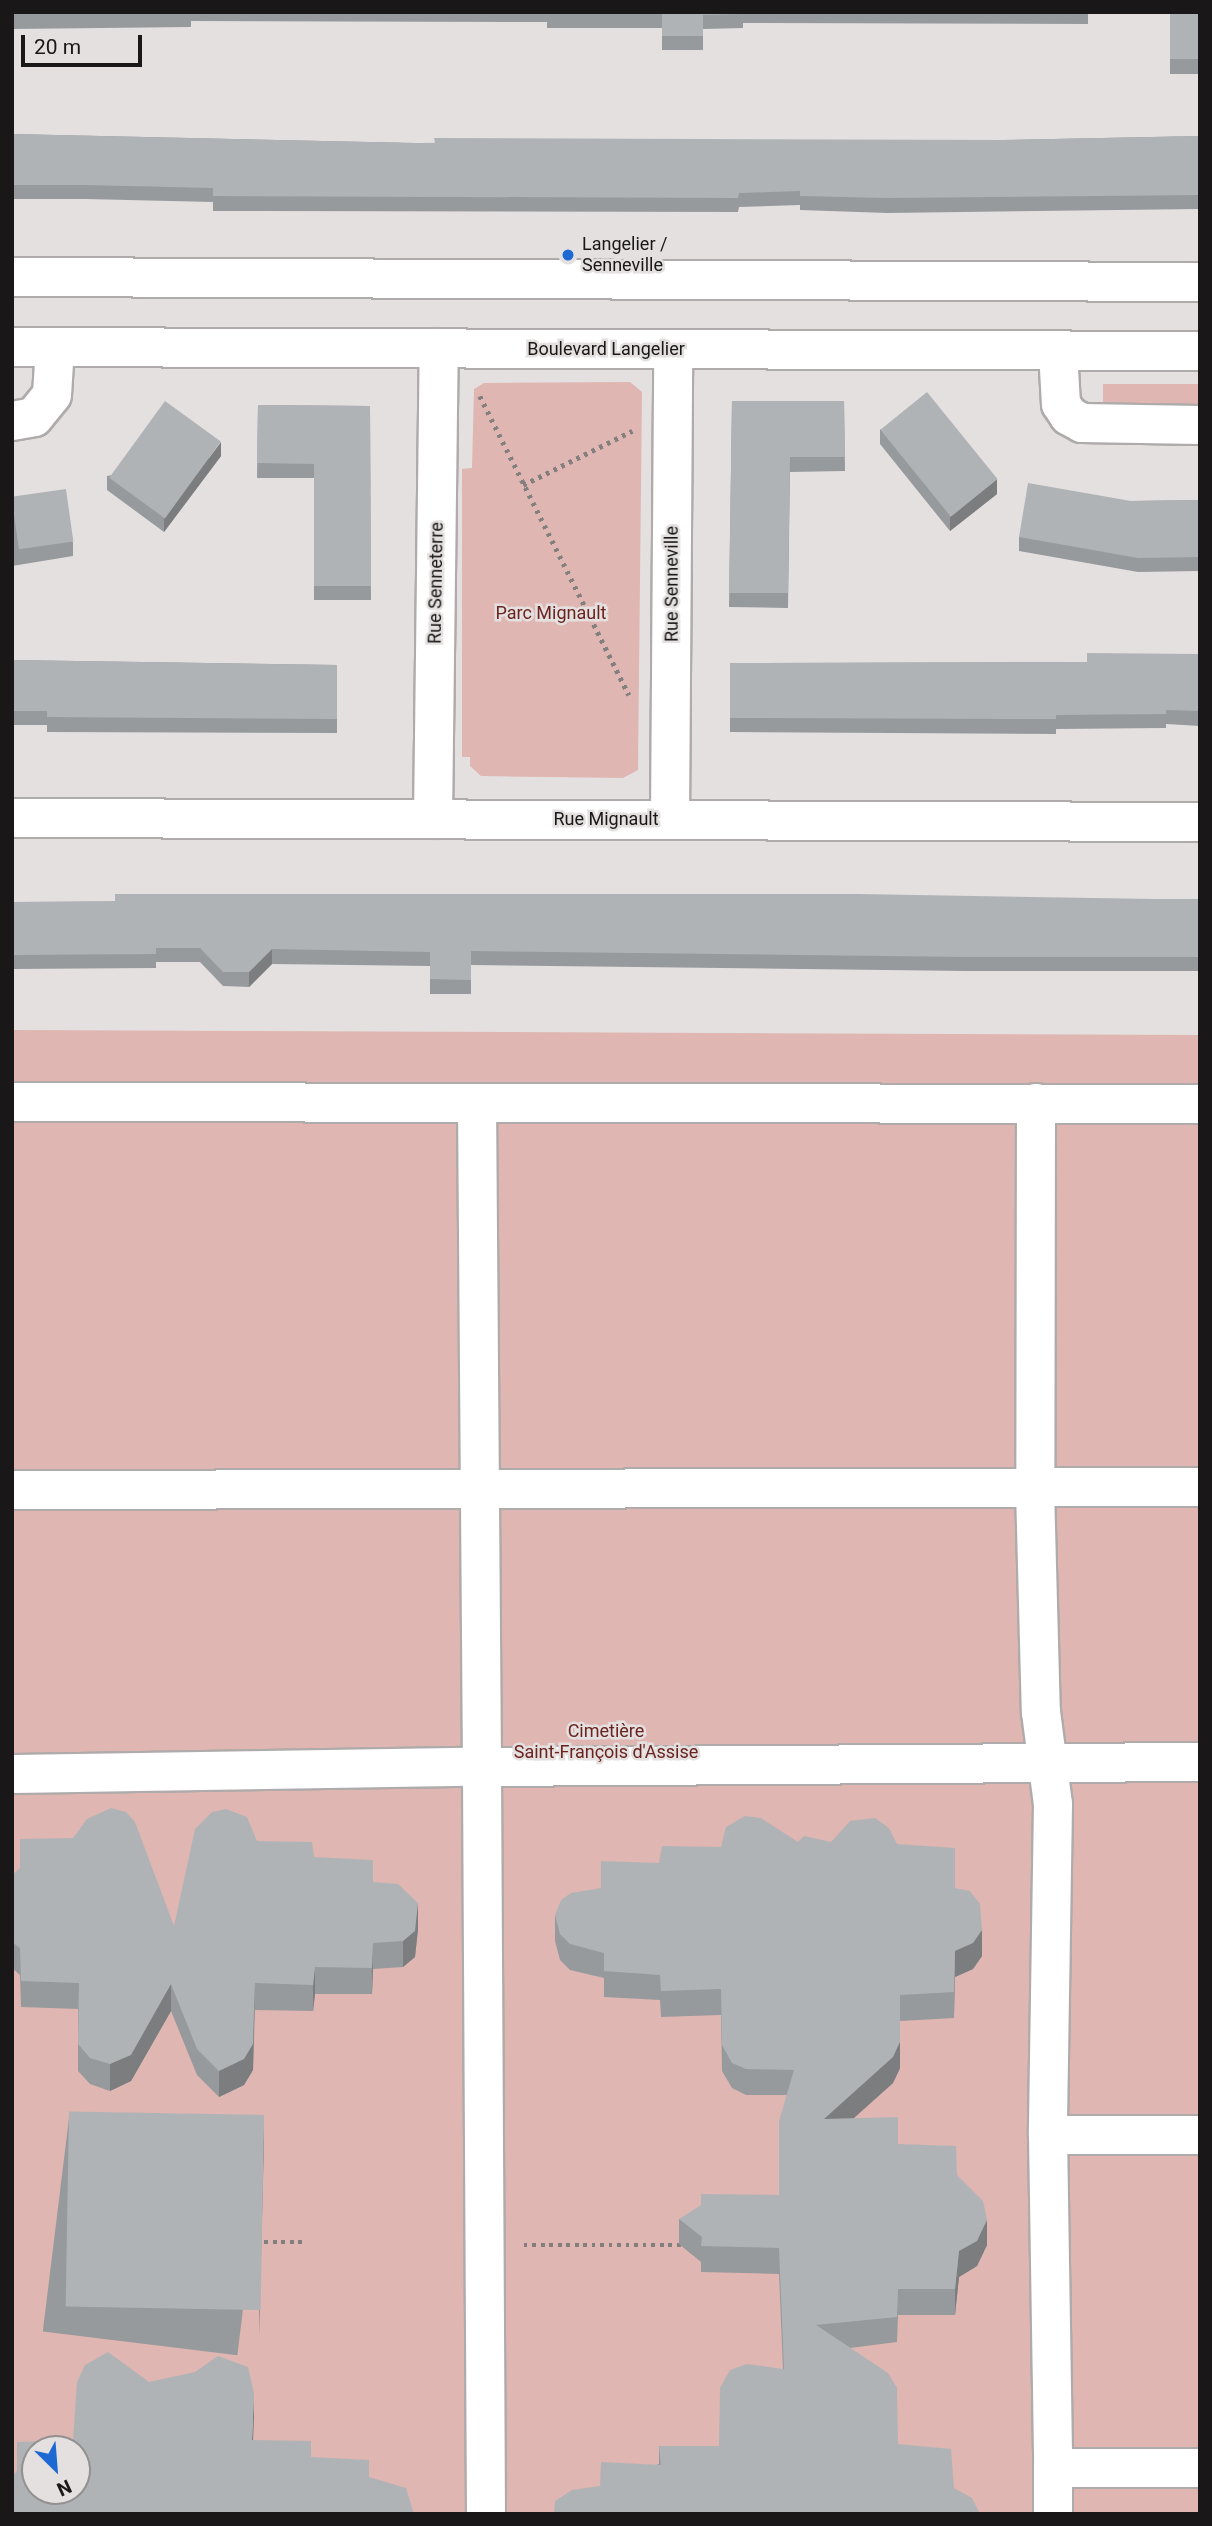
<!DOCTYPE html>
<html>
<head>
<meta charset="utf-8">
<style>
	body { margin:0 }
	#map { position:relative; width:1212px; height:2526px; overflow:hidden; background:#e5e0e0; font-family:Roboto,sans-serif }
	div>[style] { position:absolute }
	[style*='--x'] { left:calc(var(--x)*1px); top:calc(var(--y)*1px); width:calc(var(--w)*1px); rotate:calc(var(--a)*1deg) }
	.green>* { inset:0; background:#dfb6b1; transform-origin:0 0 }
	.path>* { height:4.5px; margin-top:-2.25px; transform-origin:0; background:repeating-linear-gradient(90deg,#837f7f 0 3.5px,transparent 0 8.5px) }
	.roads { filter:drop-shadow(2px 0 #b0abab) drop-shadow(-2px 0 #b0abab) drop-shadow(0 2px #b0abab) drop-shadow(0 -2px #b0abab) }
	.minor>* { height:38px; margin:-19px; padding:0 19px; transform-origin:19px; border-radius:19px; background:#fff }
	.major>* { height:38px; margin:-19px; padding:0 19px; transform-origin:19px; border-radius:19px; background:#fff }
	.wall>* { inset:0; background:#979a9d; transform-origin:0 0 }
	.shaded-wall>* { inset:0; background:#7b7d7f }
	.building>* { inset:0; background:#b0b3b6; transform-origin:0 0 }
	.dots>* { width:19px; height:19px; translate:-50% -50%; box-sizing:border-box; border:4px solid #e5e0e0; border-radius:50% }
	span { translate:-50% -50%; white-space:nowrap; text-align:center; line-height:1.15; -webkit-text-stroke:5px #e5e0e0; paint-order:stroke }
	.poi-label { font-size:18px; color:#191717 }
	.left { translate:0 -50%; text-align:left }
	.street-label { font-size:18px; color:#191717 }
	.park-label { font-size:18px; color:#6a231f }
	.frame { position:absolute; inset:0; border:14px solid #191717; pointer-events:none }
	.north { position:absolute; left:21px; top:2435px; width:70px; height:70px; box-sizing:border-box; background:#e5e0e0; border:2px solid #939090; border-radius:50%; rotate:155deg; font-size:19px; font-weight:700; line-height:28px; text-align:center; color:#191717 }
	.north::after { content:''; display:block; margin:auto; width:24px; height:32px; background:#1d69d4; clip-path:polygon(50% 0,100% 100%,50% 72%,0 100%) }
	.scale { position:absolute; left:21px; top:35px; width:121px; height:32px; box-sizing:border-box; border:4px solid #191717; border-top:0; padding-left:9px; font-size:21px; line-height:24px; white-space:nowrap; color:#191717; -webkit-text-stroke:5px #e5e0e0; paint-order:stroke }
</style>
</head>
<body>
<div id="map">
	<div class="green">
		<i style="clip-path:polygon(630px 382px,642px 392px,638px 770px,623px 778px,481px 776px,470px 766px,470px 757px,462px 757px,462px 469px,472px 468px,474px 389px,484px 383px)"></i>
		<i style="left:1103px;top:384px;width:97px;height:20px"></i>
		<i style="clip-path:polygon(evenodd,12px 1030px,1200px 1035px,1200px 2514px,12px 2514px,12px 1030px,35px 2449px,77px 2449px,77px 2491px,35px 2491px,35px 2449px)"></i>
	</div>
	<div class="path">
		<i style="--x:480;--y:396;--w:334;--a:63.5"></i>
		<i style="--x:523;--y:485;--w:122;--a:-26.4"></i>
		<i style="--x:256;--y:2242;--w:48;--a:0"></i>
		<i style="--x:524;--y:2245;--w:159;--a:0"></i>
	</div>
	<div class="roads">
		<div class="minor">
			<i style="--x:1058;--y:351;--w:53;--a:86.8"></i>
			<i style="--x:1061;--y:404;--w:14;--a:56"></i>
			<i style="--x:1069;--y:416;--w:15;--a:28"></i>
			<i style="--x:1082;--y:423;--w:118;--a:1"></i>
			<i style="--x:12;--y:421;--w:22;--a:-10"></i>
			<i style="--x:34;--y:417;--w:28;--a:-51"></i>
			<i style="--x:52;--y:395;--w:48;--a:-86.4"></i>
			<i style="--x:12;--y:818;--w:1188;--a:0.19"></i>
			<i style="--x:433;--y:819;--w:471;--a:-89.3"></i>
			<i style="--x:670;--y:819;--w:470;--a:-89.6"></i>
			<i style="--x:12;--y:1102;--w:1188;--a:0.1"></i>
			<i style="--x:1036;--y:1103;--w:386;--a:90.1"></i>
			<i style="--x:1035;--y:1489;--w:223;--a:88.5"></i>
			<i style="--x:1041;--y:1712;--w:93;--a:82.6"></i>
			<i style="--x:1053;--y:1804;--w:331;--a:90.9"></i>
			<i style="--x:1048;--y:2135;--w:152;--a:0"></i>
			<i style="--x:12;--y:1490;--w:1188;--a:-0.14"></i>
			<i style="--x:12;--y:1774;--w:470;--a:-0.9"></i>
			<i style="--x:482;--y:1767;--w:664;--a:-90.43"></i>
			<i style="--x:1048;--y:2135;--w:333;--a:89.1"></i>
			<i style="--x:1053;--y:2468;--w:147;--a:0"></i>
			<i style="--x:486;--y:2514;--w:747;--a:-90.31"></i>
			<i style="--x:482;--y:1767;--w:718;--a:-0.4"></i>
			<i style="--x:1053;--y:2514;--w:46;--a:-90"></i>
		</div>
		<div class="major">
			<i style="--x:12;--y:277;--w:1188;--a:0.24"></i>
			<i style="--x:12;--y:347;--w:1188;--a:0.19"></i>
		</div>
	</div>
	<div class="wall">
		<i style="clip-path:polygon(12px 12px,1088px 12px,1088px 24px,743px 23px,743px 28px,703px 29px,703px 50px,662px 50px,662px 28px,547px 28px,547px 22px,191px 21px,191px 27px,12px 29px)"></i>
		<i style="left:1170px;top:12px;width:30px;height:62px"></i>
		<i style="clip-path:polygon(12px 134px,415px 143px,1003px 140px,1200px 136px,1200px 209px,887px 213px,800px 210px,800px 205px,739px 207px,738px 212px,213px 211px,213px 202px,85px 199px,12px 199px)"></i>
		<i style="clip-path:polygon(732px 401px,844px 401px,845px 471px,790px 472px,788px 608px,729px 607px)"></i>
		<i style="clip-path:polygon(258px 405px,370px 406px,371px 600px,314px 600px,314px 478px,257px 478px)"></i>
		<i style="clip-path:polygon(880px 429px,997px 494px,950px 531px,880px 444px)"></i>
		<i style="clip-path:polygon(221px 456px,164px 532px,107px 490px,107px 476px)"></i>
		<i style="clip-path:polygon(12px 497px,73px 542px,73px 556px,12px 566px)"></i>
		<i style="clip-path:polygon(1200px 500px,1200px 571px,1138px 572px,1019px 551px,1019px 537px,1131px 501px)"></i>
		<i style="clip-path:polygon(1200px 654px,1200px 726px,1166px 724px,1166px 728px,1056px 729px,1056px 734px,730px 732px,730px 663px,1087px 662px)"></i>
		<i style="clip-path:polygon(12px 660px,337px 665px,337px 733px,47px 732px,47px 725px,12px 725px)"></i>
		<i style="clip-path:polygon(1200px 899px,1200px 971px,966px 971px,471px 965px,471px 994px,430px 994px,430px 966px,272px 964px,249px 987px,223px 986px,200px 962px,156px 962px,156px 968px,12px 969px,12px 902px)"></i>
		<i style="clip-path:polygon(257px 1841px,314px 1857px,373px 1882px,418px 1929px,415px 1957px,403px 1967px,373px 1969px,372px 1994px,315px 1994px,313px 2011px,255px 2010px,253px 2070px,244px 2085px,219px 2097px,197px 2075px,171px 2011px,131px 2081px,110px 2091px,90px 2084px,78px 2071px,78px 2009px,21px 2007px,20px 1975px,12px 1968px,12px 1875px,174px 1926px)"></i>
		<i style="clip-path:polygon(798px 1842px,897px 1844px,955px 1888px,982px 1956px,973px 1969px,955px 1977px,954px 2018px,900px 2021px,900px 2068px,893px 2083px,853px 2118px,898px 2144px,957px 2175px,987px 2245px,977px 2266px,959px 2277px,955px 2315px,898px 2315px,897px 2342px,850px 2348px,897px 2388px,600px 2486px,659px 2464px,659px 2446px,719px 2446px,783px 2369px,779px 2274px,701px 2272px,701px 2262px,679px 2244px,679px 2219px,779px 2195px,787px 2095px,746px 2095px,732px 2088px,722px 2071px,721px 2015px,661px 2017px,660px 2000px,604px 1997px,604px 1978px,570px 1970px,560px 1960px,555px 1941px,555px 1915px,601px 1888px,659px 1863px,721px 1847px)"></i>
		<i style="left:69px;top:2118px;width:196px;height:215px;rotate:7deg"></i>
	</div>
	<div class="shaded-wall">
		<i style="clip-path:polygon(221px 442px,221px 456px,164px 532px,164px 518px)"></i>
		<i style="clip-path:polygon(997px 479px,997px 494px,950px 531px,950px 517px)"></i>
		<i style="clip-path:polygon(272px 949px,272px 964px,249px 987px,249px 972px)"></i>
		<i style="clip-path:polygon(418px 1903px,418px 1929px,415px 1957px,403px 1967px,403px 1941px)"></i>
		<i style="clip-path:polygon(982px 1930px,982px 1956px,973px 1969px,955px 1977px,954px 2018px,955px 1951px)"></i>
		<i style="clip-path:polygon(373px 1943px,373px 1969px,372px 1994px,372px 1968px)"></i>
		<i style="clip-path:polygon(315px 1967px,315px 1994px,313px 2011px,313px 1985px)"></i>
		<i style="clip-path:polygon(255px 1983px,253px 2070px,244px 2085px,219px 2097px,219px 2071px)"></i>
		<i style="clip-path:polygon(171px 1984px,171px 2011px,131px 2081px,110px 2091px,110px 2064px)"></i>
		<i style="clip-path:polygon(900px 1995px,900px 2068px,893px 2083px,824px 2145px,824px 2119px)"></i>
		<i style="clip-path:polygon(264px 2115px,264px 2141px,259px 2336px,259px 2310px)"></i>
		<i style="clip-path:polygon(987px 2220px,987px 2245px,977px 2266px,959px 2277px,955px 2315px,955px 2289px,959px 2251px)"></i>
		<i style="clip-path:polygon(254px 2393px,254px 2419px,252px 2466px,252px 2440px)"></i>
	</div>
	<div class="building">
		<i style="clip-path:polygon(12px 12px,191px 12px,191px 13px,12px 14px)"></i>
		<i style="clip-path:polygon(547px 12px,743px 12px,743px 14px,703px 15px,703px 36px,662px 36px,662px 14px,547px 14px)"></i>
		<i style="left:1170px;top:12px;width:30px;height:47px"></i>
		<i style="clip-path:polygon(12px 134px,415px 143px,435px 143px,434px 138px,1003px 140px,1200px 136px,1200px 195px,887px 198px,800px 196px,800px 191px,739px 193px,738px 198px,213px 196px,213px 188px,85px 185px,12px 185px)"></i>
		<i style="left:927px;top:392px;width:112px;height:60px;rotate:51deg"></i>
		<i style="left:165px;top:401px;width:69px;height:95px;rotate:36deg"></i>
		<i style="clip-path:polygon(732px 401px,844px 401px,845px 457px,790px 457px,788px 593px,729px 593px)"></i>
		<i style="clip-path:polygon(258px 405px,370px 406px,371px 586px,314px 586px,314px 464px,257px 463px)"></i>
		<i style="clip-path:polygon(1028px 483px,1131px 501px,1200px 500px,1200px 557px,1138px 558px,1019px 537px)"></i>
		<i style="left:66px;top:489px;width:53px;height:55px;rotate:82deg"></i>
		<i style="clip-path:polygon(1087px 653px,1200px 654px,1200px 711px,1166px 710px,1166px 714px,1056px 715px,1056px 719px,730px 718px,730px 663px,1087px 662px)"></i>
		<i style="clip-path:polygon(12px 660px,337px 665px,337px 719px,47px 717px,47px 711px,12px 711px)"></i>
		<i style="clip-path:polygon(115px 894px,858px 894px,1156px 899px,1200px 899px,1200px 957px,966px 957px,471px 951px,471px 980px,430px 979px,430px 952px,272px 949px,249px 972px,223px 972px,200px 948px,156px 948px,156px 954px,12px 955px,12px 902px,115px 901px)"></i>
		<i style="clip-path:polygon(111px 1808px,126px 1812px,135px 1822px,174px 1926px,195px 1829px,212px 1812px,226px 1809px,247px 1817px,257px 1841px,312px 1842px,314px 1857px,373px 1860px,373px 1882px,398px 1884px,418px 1903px,415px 1931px,403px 1941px,373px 1943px,372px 1968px,315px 1967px,313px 1985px,255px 1983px,253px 2044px,244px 2059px,219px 2071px,197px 2049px,171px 1984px,131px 2055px,110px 2064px,90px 2058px,78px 2044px,79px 1983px,21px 1981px,20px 1948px,12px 1942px,12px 1875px,20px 1868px,20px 1839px,73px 1838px,87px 1819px)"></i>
		<i style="clip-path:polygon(745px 1816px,761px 1818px,798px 1842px,804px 1836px,831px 1842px,850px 1821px,875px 1818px,889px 1828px,897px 1844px,955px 1848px,955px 1888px,970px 1891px,980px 1904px,982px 1930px,973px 1943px,955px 1951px,954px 1992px,900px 1995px,900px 2042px,893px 2057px,824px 2119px,898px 2117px,898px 2144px,956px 2146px,957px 2175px,983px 2201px,987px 2220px,977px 2241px,959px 2251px,955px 2289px,898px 2289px,897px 2317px,816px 2325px,888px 2373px,897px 2388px,898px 2444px,951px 2449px,954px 2488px,972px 2498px,980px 2514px,554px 2514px,555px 2501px,572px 2490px,600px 2486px,601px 2462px,661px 2465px,659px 2446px,719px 2446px,720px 2388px,730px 2370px,747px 2364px,784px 2369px,779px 2248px,701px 2246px,702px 2237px,679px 2219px,701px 2205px,701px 2194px,779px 2195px,779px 2121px,794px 2070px,746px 2069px,732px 2063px,722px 2045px,721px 1989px,661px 1991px,660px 1975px,604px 1971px,604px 1953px,570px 1944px,560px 1934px,555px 1915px,561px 1900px,571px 1893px,601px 1888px,601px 1861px,659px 1863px,662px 1846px,721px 1847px,726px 1827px)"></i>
		<i style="left:264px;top:2115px;width:195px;height:195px;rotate:91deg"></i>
		<i style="clip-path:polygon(evenodd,108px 2352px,149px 2382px,195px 2372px,218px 2356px,248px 2367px,254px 2393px,252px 2440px,311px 2441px,311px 2457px,369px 2460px,369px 2477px,406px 2488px,414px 2514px,12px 2514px,12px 2476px,17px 2471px,17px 2442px,73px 2440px,77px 2382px,85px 2365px,108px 2352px,35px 2449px,77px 2449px,77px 2491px,35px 2491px,35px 2449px)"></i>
	</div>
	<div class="dots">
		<i style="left:568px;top:255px;background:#1d69d4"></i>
	</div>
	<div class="poi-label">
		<span class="left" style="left:582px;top:255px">Langelier /<br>Senneville</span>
	</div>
	<div class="street-label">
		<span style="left:606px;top:349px">Boulevard Langelier</span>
		<span style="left:436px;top:583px;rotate:-89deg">Rue Senneterre</span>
		<span style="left:672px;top:584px;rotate:-90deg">Rue Senneville</span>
		<span style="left:606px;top:819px">Rue Mignault</span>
	</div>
	<div class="park-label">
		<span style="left:551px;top:613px">Parc Mignault</span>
		<span style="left:606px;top:1742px">Cimetière<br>Saint-François d'Assise</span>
	</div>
	<div class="frame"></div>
	<div class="north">N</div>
	<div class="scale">20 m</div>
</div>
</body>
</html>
